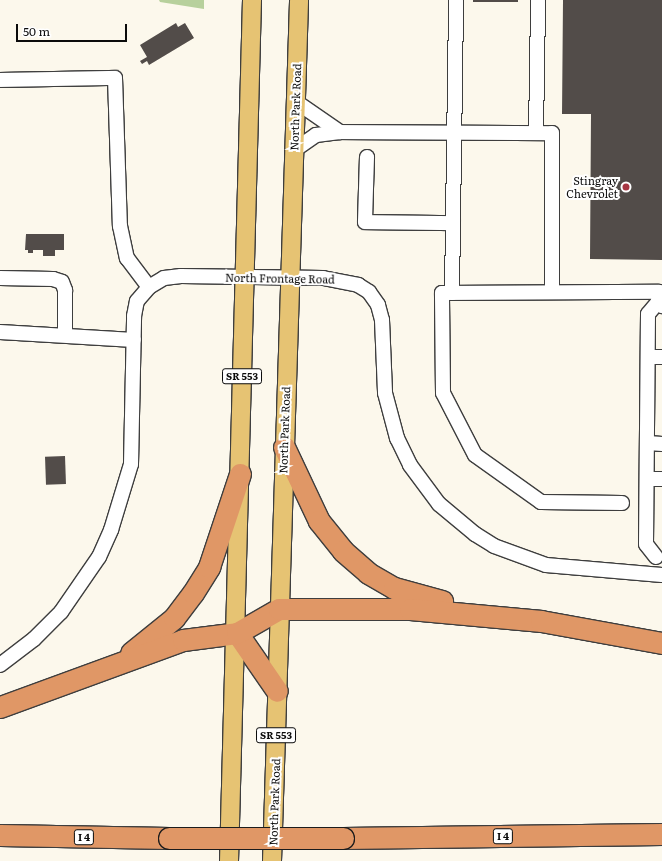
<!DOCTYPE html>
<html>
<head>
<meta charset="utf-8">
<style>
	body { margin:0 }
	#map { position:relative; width:662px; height:861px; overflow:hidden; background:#fcf8ec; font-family:Literata,serif }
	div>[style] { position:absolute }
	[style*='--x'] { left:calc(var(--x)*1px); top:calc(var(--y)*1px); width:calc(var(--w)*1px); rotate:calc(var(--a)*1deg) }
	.forest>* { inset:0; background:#b7d09c }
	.building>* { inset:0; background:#524c49; transform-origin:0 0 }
	.roads { filter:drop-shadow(1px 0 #3e3e3e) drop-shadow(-1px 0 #3e3e3e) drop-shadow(0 1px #3e3e3e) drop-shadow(0 -1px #3e3e3e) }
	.minor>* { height:14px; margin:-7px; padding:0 7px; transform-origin:7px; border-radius:7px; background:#fff }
	.major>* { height:18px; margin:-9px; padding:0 9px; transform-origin:9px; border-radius:9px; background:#e6c373 }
	.highway>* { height:21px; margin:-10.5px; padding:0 10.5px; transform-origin:10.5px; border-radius:10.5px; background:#e09766 }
	.bridges { filter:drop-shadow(1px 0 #1c1c1c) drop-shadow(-1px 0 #1c1c1c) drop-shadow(0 1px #1c1c1c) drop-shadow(0 -1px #1c1c1c) }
	.highway-bridge>* { height:21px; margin:-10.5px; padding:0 10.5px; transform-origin:10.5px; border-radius:10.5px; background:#e09766 }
	.dots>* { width:11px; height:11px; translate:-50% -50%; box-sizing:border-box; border:2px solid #fff; border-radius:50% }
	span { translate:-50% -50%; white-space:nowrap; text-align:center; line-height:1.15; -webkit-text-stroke:4px #fff; paint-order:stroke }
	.shield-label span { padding:1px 3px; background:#fff; border:1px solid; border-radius:3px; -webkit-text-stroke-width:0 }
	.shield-label { font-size:10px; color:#0b0b0b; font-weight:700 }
	.street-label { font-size:11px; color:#0b0b0b }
	.poi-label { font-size:11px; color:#0b0b0b }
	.right { translate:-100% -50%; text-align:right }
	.scale { position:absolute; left:16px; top:24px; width:111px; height:18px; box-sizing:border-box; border:2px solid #0b0b0b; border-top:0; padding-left:5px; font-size:12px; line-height:14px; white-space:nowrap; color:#0b0b0b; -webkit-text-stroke:3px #fff; paint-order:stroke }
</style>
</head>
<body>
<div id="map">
	<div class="forest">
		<i style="clip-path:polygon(159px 0,204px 0,204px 9px,160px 2px)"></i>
	</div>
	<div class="building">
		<i style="left:473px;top:0;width:45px;height:2px"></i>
		<i style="clip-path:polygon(563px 0,662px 0,662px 260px,590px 259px,591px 114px,562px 114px)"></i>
		<i style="clip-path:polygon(176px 23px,178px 27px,185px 23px,194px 38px,149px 65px,147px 61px,142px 64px,140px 61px,147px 57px,140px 45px)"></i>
		<i style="clip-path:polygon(26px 234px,64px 234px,64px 250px,55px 250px,55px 256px,43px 256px,43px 250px,33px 250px,33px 253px,28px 253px,28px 250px,25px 250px)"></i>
		<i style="left:65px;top:456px;width:28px;height:20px;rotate:88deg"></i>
	</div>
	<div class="roads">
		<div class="minor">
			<i style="--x:0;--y:80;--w:115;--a:-1"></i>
			<i style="--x:115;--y:78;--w:148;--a:88.1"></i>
			<i style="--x:120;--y:226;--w:33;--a:78"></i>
			<i style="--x:127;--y:258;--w:36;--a:53"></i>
			<i style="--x:295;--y:101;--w:55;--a:34.6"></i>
			<i style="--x:536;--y:133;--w:133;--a:-89.1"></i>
			<i style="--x:293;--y:151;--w:28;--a:-35"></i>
			<i style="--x:316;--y:135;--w:24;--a:-7"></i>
			<i style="--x:340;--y:132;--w:212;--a:0.3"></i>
			<i style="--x:552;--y:133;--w:159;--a:90"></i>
			<i style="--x:367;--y:157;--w:65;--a:91.8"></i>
			<i style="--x:365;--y:222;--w:88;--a:0.7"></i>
			<i style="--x:0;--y:278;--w:53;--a:1.1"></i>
			<i style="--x:53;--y:279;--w:9;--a:18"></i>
			<i style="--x:62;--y:282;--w:9;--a:69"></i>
			<i style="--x:65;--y:290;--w:45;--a:90"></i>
			<i style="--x:452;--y:293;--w:293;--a:-89.2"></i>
			<i style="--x:0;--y:332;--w:134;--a:3.4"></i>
			<i style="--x:648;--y:357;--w:14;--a:0"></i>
			<i style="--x:648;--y:443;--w:14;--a:4"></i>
			<i style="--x:648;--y:479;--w:14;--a:0"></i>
			<i style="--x:622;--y:503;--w:81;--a:-179.3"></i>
			<i style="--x:541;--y:502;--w:81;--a:-144.5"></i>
			<i style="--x:475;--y:455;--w:70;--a:-117.3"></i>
			<i style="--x:443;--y:393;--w:100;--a:-90.6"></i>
			<i style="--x:442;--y:293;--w:217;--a:-0.3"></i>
			<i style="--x:659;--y:292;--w:10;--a:96"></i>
			<i style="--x:656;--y:557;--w:16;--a:-128"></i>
			<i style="--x:646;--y:544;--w:230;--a:-89.5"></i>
			<i style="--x:648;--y:314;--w:16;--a:-50"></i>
			<i style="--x:658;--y:302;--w:6;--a:45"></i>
			<i style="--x:0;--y:665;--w:43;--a:-37.4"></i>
			<i style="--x:34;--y:639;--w:38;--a:-45"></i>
			<i style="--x:61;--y:612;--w:67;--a:-55.4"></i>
			<i style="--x:99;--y:557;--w:30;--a:-66"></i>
			<i style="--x:111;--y:530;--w:69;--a:-73.1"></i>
			<i style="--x:131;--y:464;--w:148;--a:-88.8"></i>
			<i style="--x:134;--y:316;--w:15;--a:-79"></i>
			<i style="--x:137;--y:301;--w:18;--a:-49"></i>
			<i style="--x:149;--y:287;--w:17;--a:-31"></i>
			<i style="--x:164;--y:278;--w:17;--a:-7"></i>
			<i style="--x:181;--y:276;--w:142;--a:0.8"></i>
			<i style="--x:323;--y:278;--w:36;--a:11"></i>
			<i style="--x:358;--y:285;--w:13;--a:32"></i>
			<i style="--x:369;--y:292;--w:16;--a:55"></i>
			<i style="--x:378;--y:305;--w:16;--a:75"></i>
			<i style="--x:382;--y:320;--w:73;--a:87.6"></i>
			<i style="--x:385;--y:393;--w:47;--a:75.1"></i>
			<i style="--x:397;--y:438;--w:30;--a:64"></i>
			<i style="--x:410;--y:465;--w:49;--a:53.4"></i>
			<i style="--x:439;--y:504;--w:47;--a:39.8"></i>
			<i style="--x:475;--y:534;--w:22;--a:32"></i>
			<i style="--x:494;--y:546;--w:55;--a:20.1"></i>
			<i style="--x:546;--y:565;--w:116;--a:4.9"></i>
		</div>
		<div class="major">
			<i style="--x:229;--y:861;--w:861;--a:-88.47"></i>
			<i style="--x:272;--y:861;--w:861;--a:-88.2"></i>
		</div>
		<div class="highway">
			<i style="--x:284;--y:447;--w:82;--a:64.7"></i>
			<i style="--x:319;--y:521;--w:38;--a:51"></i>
			<i style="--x:343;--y:551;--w:33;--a:41"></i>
			<i style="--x:368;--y:573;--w:30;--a:30"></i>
			<i style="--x:394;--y:588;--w:50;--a:15.2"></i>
			<i style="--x:237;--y:633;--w:70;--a:55.4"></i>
			<i style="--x:131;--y:653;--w:55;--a:-39.1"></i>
			<i style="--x:174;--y:618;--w:31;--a:-53"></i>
			<i style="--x:193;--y:593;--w:31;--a:-58"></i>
			<i style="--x:209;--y:567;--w:98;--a:-71.6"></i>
			<i style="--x:0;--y:707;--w:195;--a:-20.1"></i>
			<i style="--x:183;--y:640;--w:54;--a:-7.4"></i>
			<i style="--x:237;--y:633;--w:48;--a:-29.7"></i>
			<i style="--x:279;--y:609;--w:131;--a:0"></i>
			<i style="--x:410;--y:609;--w:132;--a:5.2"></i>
			<i style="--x:541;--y:621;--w:123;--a:10.3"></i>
			<i style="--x:0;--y:835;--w:169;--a:1"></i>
			<i style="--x:343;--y:838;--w:319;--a:-0.7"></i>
		</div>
	</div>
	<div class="bridges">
		<div class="highway-bridge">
			<i style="--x:169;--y:838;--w:174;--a:0"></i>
		</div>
	</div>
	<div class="dots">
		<i style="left:626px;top:187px;background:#a73743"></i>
	</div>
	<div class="shield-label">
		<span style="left:242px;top:376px">SR 553</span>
		<span style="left:276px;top:735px">SR 553</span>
		<span style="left:503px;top:836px">I 4</span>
		<span style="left:84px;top:837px">I 4</span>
	</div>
	<div class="street-label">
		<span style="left:295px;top:107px;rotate:-88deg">North Park Road</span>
		<span style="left:280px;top:278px;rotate:1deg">North Frontage Road</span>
		<span style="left:284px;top:430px;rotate:-88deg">North Park Road</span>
		<span style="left:274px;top:802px;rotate:-88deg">North Park Road</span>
	</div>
	<div class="poi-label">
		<span class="right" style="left:618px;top:187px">Stingray<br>Chevrolet</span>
	</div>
	<div class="scale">50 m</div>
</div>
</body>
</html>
